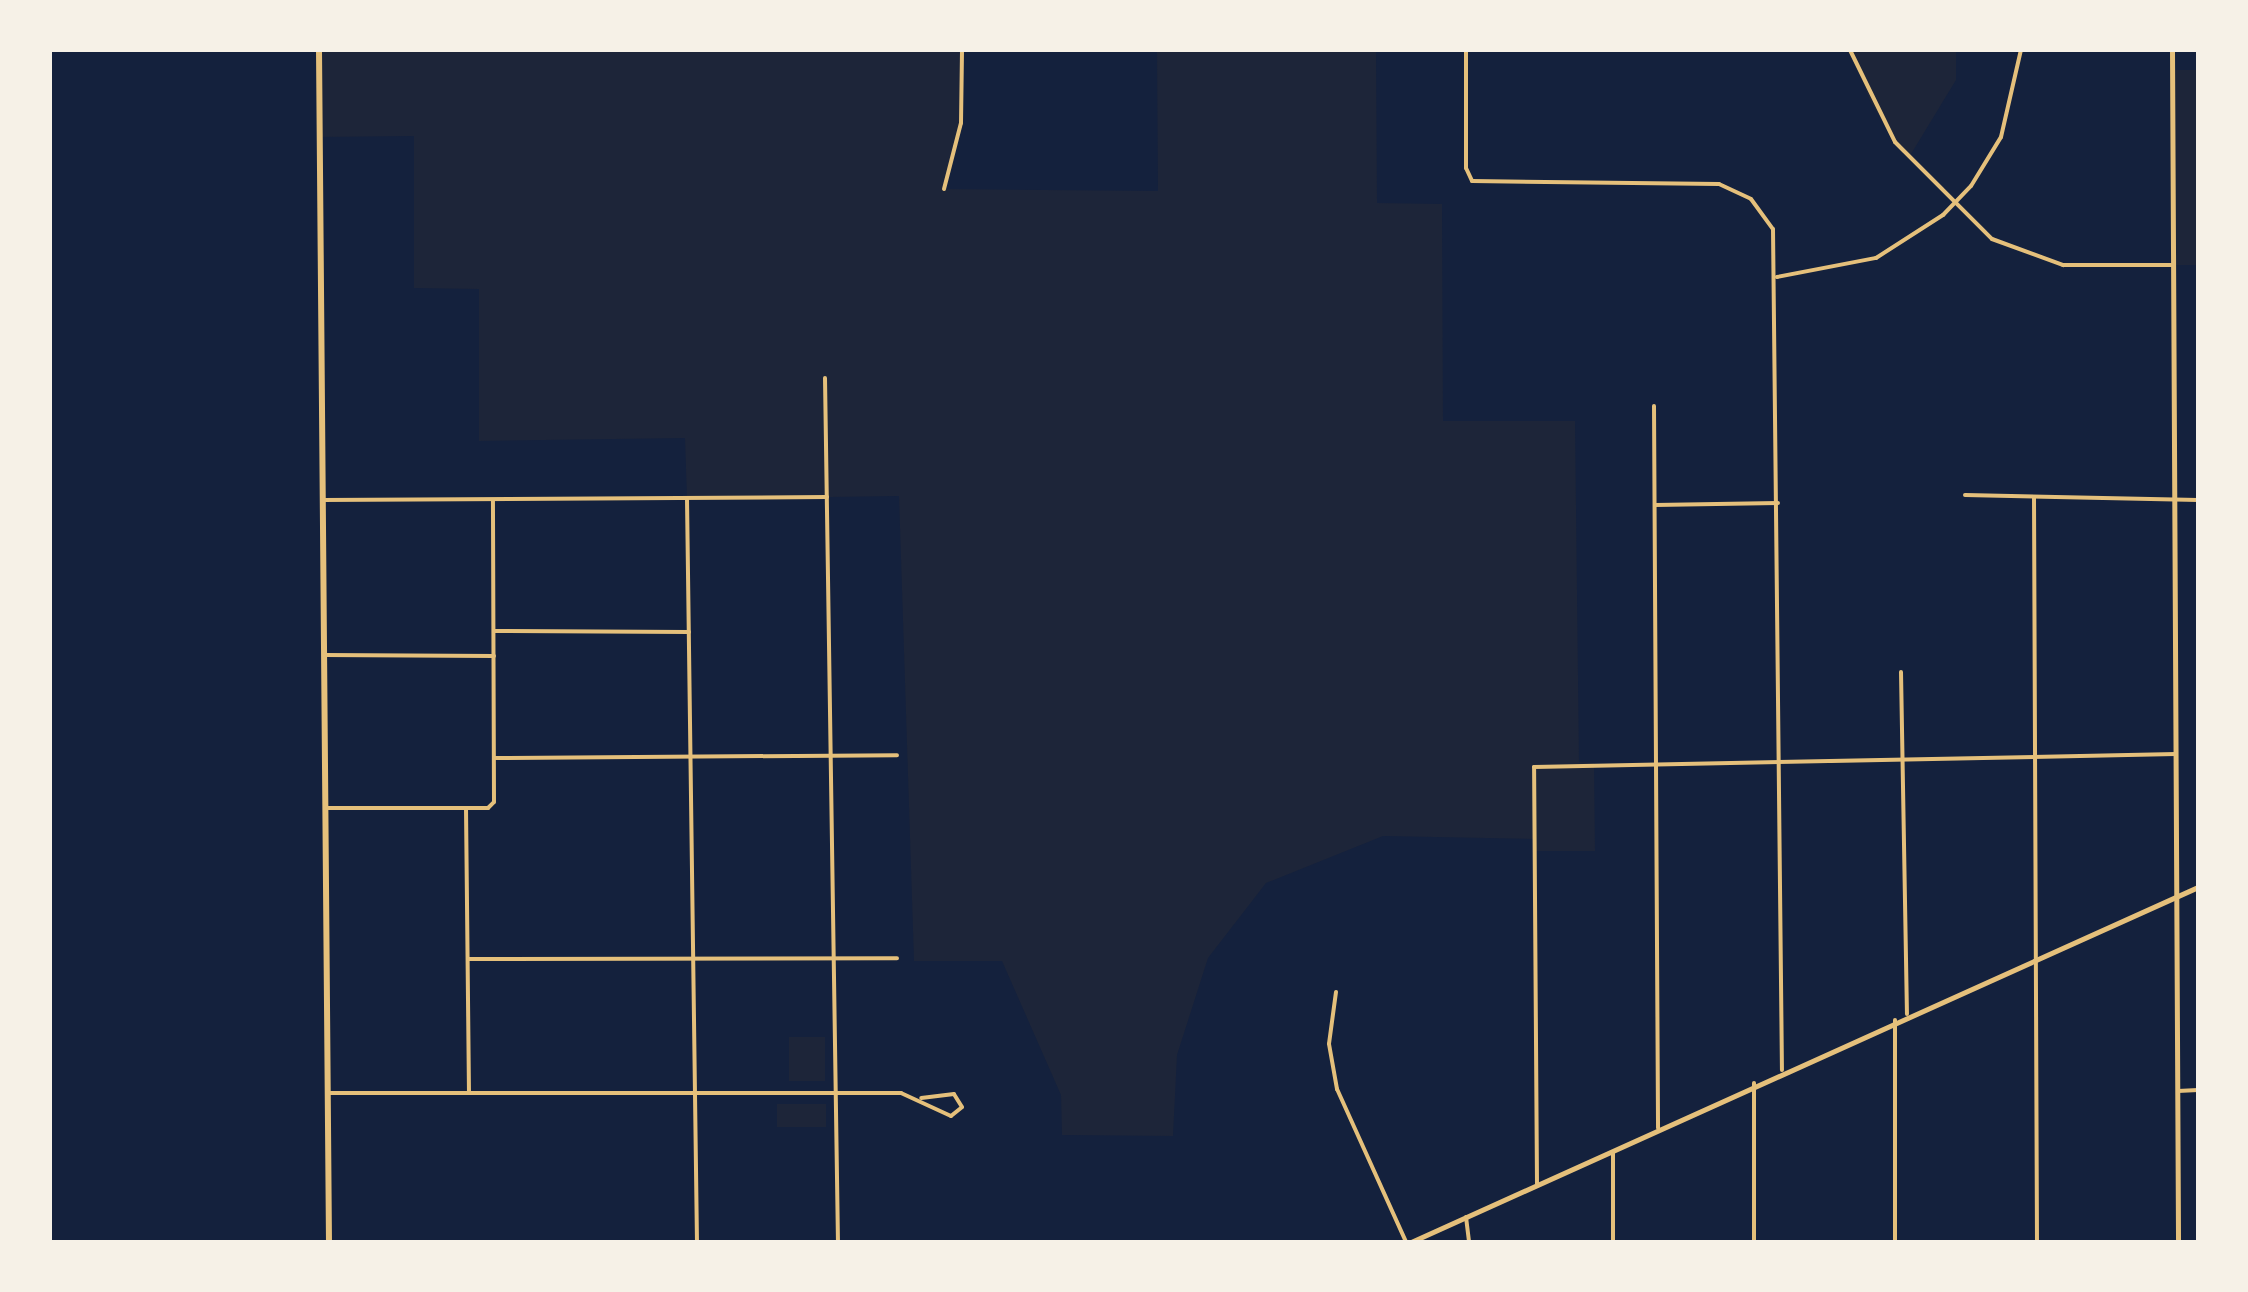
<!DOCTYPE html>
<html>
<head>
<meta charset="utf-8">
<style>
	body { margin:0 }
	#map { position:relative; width:2248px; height:1292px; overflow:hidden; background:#14213d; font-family:"Asap Condensed",sans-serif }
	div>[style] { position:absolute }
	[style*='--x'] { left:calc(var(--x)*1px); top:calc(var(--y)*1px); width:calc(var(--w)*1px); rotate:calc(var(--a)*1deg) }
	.green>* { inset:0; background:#1d2539; transform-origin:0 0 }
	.minor>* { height:4px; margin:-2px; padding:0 2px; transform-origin:2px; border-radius:2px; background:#e5c07b }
	.tertiary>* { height:5px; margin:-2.5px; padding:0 2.5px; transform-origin:2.5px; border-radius:2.5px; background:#e5c07b }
	.primary>* { height:6px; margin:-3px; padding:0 3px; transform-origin:3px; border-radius:3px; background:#e5c07b }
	span { translate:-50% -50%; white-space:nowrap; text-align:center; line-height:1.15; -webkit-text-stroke:10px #f6f1e7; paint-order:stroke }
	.frame { position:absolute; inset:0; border:52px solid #f6f1e7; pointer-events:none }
</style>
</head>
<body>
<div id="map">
	<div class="green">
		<i style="clip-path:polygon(319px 50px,962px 50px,961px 123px,945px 189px,1158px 191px,1157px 50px,1376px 50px,1377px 203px,1442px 204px,1443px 421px,1575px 421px,1579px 762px,1594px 763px,1595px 851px,1534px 851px,1533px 839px,1383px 836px,1266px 883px,1208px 958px,1177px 1055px,1173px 1136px,1062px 1135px,1061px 1095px,1002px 961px,914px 961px,899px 496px,687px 499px,685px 438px,479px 441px,479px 289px,414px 288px,414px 136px,319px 137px)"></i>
		<i style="clip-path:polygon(1850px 50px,1956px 50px,1956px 80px,1908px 159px,1871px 103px)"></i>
		<i style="left:2172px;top:70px;width:26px;height:195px"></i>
		<i style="left:789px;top:1037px;width:36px;height:44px"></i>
		<i style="left:777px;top:1104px;width:49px;height:23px"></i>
	</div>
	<div class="minor">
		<i style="--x:1466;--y:50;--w:118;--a:90"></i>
		<i style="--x:1466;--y:168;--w:14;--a:65"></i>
		<i style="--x:1472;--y:181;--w:247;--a:0.7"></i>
		<i style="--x:1719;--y:184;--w:35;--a:25"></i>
		<i style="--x:1751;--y:199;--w:37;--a:54"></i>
		<i style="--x:1773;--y:229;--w:841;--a:89.39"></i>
		<i style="--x:1850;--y:50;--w:102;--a:63.9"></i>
		<i style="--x:1895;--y:142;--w:137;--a:45"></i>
		<i style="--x:1992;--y:239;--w:76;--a:20.1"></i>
		<i style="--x:2063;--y:265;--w:109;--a:0"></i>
		<i style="--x:944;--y:189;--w:68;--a:-75.6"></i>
		<i style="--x:961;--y:123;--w:73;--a:-89.2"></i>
		<i style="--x:1777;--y:277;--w:101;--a:-10.9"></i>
		<i style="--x:1876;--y:258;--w:80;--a:-32.7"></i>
		<i style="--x:1943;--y:215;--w:40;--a:-46"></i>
		<i style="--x:1971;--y:186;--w:57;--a:-58.5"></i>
		<i style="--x:2001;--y:137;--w:89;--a:-77.1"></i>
		<i style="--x:825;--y:378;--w:864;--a:89.14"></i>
		<i style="--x:1654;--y:406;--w:722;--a:89.68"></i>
		<i style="--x:1965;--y:495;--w:233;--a:1.2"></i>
		<i style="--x:2034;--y:497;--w:745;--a:89.77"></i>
		<i style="--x:687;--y:499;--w:743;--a:89.23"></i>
		<i style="--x:322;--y:500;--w:505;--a:-0.34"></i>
		<i style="--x:1655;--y:505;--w:123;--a:-0.9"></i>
		<i style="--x:494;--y:631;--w:195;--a:0.3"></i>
		<i style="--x:324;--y:655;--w:170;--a:0.3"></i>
		<i style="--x:1901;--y:672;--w:342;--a:89"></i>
		<i style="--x:495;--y:758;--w:402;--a:-0.4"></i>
		<i style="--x:325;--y:808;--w:163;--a:0"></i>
		<i style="--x:488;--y:808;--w:8;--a:-45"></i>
		<i style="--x:494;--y:802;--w:302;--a:-90.2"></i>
		<i style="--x:466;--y:808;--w:284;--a:89.4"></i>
		<i style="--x:469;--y:959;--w:428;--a:-0.1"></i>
		<i style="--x:1336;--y:992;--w:52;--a:97.7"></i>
		<i style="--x:1329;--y:1044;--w:46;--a:79.9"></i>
		<i style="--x:1337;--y:1089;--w:168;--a:65.7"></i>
		<i style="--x:1754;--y:1083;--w:159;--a:90"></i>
		<i style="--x:2178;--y:1091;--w:20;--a:-3"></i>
		<i style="--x:328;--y:1093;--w:573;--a:0"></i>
		<i style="--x:901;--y:1093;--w:55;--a:24.7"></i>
		<i style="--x:951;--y:1116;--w:14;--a:-39"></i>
		<i style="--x:962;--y:1107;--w:15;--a:-122"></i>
		<i style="--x:954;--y:1094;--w:33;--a:173"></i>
		<i style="--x:1613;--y:1152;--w:90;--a:90"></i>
		<i style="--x:1537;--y:1184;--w:417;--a:-90.4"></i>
		<i style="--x:1534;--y:767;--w:642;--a:-1.16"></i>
		<i style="--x:1466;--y:1217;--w:25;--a:83"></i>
		<i style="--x:1895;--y:1242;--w:222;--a:-90"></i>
	</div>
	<div class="tertiary">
		<i style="--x:2172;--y:50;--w:1192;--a:89.71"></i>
		<i style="--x:1411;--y:1242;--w:863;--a:-24.28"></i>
	</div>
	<div class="primary">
		<i style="--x:319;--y:50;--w:1192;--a:89.52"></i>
	</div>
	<div class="frame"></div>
</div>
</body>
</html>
